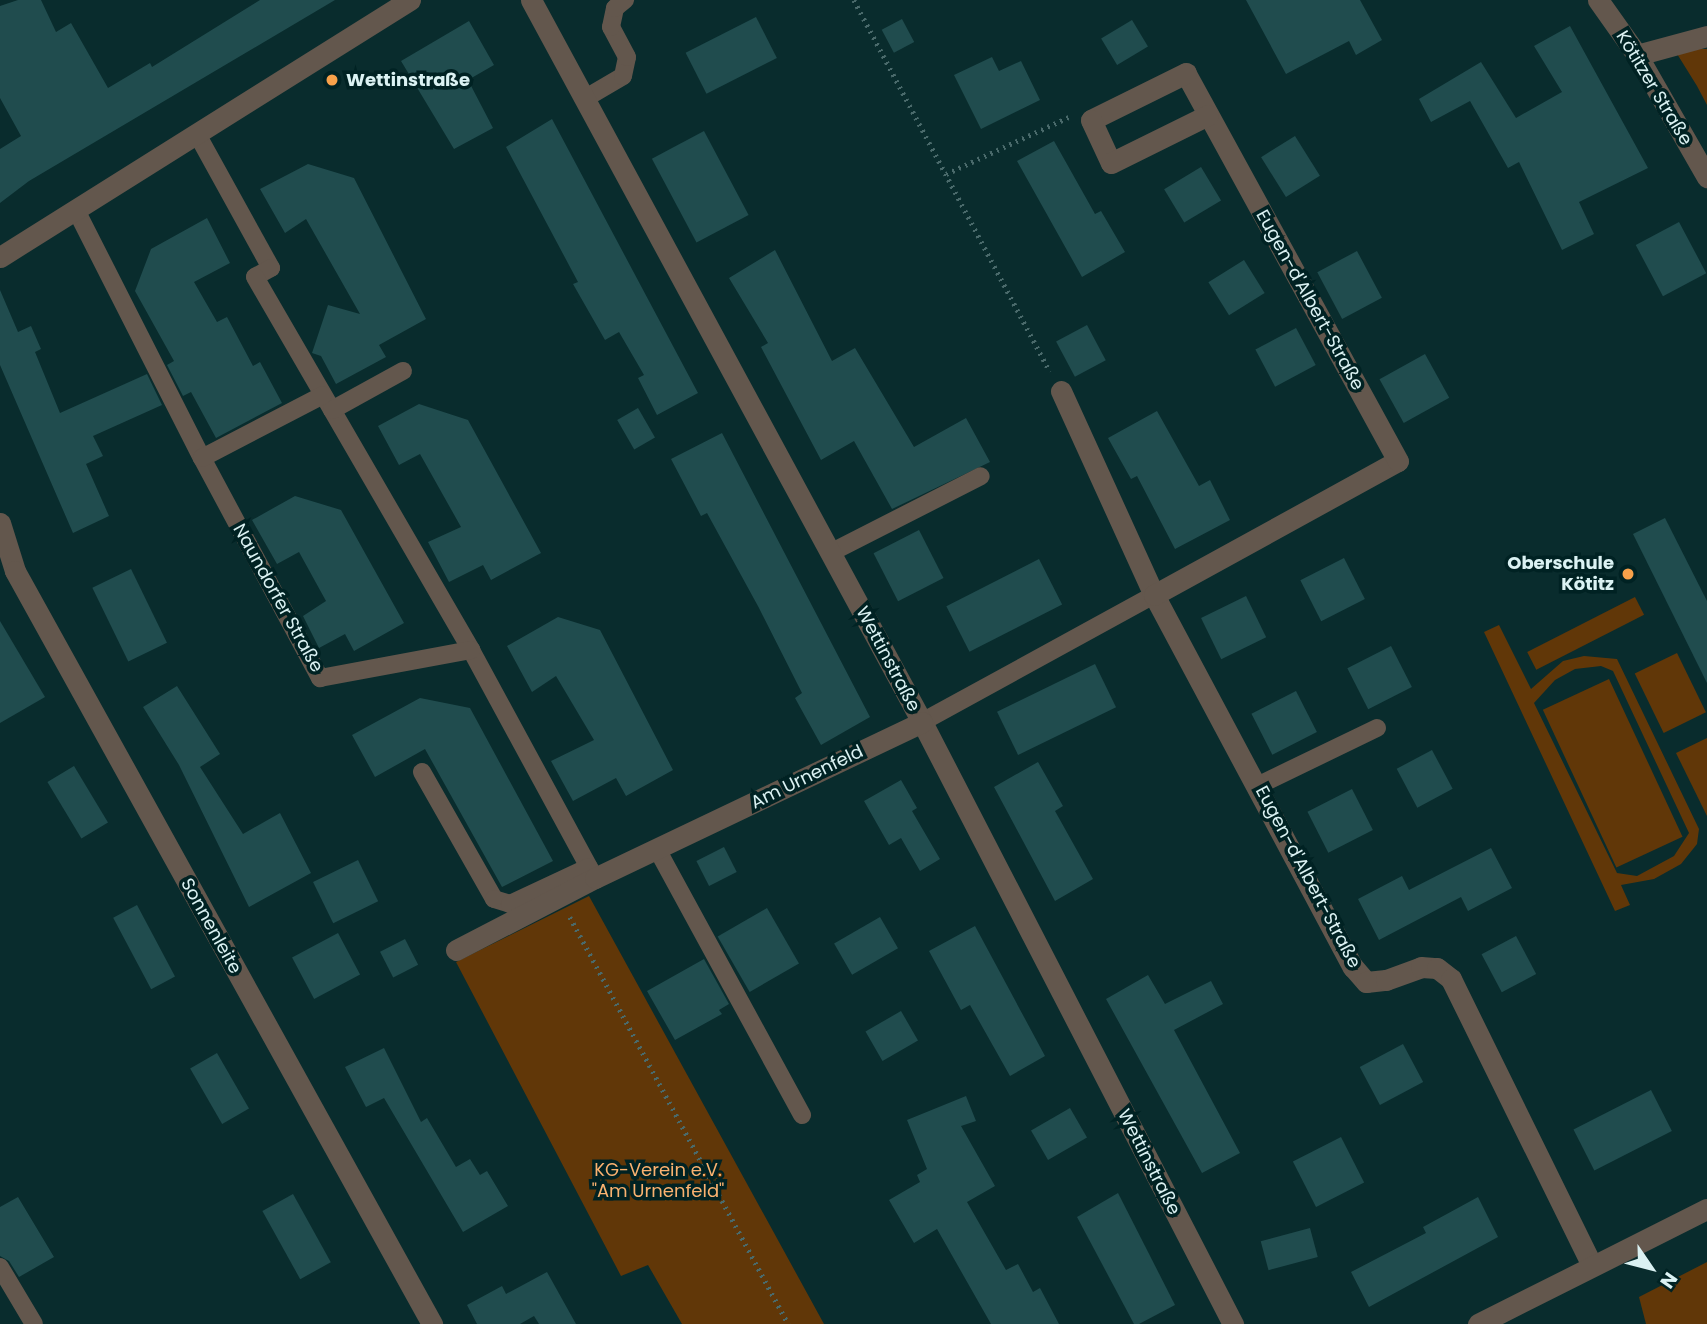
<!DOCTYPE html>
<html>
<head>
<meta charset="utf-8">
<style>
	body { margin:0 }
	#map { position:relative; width:1707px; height:1324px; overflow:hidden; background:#092c2d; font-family:Poppins,sans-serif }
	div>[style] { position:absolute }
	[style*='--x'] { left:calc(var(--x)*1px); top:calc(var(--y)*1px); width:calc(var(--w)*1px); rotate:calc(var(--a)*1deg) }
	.green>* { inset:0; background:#613708; transform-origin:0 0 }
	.building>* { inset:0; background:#204c4e; transform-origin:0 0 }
	.path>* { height:4.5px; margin-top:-2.25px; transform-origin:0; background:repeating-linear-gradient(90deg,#4a6a6b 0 2px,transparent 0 7px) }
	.lane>* { height:18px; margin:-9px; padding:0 9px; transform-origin:9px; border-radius:9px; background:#63574d }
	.street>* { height:21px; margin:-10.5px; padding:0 10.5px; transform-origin:10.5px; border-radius:10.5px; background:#63574d }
	.dots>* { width:19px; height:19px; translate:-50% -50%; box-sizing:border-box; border:4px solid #002223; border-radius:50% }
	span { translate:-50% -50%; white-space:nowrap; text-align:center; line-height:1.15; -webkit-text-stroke:7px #002223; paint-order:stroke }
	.poi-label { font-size:18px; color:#dbf2f3; font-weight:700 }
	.left { translate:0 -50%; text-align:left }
	.right { translate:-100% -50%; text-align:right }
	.street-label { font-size:18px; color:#dbf2f3 }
	.park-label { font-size:18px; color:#fab270 }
	.north { position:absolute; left:1616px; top:1233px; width:70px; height:70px; -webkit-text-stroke:5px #002223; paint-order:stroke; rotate:125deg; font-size:19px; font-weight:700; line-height:28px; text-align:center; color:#dbf2f3 }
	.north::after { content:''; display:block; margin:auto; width:24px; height:32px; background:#dbf2f3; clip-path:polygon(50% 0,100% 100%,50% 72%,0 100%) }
</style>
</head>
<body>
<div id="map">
	<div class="green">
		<i style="clip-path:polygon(1674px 49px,1707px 49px,1707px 105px,1697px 86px)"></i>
		<i style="left:1635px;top:597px;width:20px;height:121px;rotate:63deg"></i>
		<i style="clip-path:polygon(evenodd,1499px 625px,1531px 689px,1563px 661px,1584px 656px,1617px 659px,1699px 829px,1697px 844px,1681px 864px,1654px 879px,1621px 885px,1630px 905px,1615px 911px,1484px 632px,1499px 625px,1601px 666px,1613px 671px,1689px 833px,1674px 856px,1637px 876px,1617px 873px,1534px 703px,1555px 680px,1575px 669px,1601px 666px)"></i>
		<i style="left:1677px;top:653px;width:66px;height:47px;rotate:64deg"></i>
		<i style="left:1609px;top:679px;width:174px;height:73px;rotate:65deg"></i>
		<i style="clip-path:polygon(1707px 738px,1707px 816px,1676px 753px)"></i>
		<i style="clip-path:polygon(589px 896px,824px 1324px,682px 1324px,648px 1265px,621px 1276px,456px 962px)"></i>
		<i style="clip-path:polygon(1707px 1262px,1707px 1324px,1646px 1324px,1639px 1297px)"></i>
	</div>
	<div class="building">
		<i style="clip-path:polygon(18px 0,41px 0,56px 32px,71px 23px,108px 88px,150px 63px,152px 67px,260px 0,335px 0,29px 181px,0 203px,0 149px,21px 136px,0 98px,0 6px)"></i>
		<i style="clip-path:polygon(1246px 0,1360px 0,1382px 40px,1356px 55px,1349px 41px,1286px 74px)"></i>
		<i style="left:756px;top:17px;width:46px;height:79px;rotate:63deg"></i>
		<i style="left:902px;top:19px;width:26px;height:23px;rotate:62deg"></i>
		<i style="left:1132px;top:20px;width:31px;height:36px;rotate:59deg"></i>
		<i style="clip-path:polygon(469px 21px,494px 65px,468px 80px,493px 128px,454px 149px,401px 61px)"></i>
		<i style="clip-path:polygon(1570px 26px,1648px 168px,1579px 202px,1594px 234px,1562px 250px,1519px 162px,1508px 168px,1470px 101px,1431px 122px,1419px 99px,1481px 62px,1516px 118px,1562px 92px,1534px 46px)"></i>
		<i style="clip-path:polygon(992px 57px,999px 71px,1021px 61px,1040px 100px,981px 129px,954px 75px)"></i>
		<i style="clip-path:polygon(552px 119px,698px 393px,657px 415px,638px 378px,644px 375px,619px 332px,605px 340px,573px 284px,578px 282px,506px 147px)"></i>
		<i style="left:704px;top:131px;width:95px;height:59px;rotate:62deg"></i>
		<i style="left:1295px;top:136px;width:47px;height:40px;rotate:58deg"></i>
		<i style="clip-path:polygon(1054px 141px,1095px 214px,1101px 211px,1125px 252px,1082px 277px,1017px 161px)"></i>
		<i style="clip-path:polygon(308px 164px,354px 178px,426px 319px,379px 345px,386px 357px,336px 384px,321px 356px,312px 353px,328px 305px,360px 314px,306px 219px,285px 233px,260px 189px)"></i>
		<i style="left:1201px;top:167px;width:39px;height:43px;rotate:59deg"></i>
		<i style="clip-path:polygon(207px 218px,230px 263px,194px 282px,217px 322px,227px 317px,253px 366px,260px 362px,282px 403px,216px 438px,191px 392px,183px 396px,167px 365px,174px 361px,135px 291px,151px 249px)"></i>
		<i style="left:1679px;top:222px;width:58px;height:49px;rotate:62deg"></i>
		<i style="clip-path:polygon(775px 250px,832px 361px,855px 348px,914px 447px,966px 418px,990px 462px,892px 509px,854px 441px,821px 460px,761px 347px,768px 343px,729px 278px)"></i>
		<i style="left:1357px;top:251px;width:53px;height:45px;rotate:62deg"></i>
		<i style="left:1244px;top:260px;width:39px;height:42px;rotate:58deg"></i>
		<i style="clip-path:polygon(0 290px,18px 332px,31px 326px,41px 349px,35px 352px,60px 413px,147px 374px,162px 405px,93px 436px,103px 456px,86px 464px,109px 516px,73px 533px,0 365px)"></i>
		<i style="left:1087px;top:325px;width:40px;height:35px;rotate:62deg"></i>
		<i style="left:1296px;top:328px;width:42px;height:46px;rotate:62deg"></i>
		<i style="left:1425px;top:354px;width:50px;height:52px;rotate:61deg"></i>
		<i style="clip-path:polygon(419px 404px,468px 420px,541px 553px,491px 580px,483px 565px,449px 582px,428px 542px,461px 527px,420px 454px,399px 465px,378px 426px)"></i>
		<i style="left:638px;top:408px;width:34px;height:24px;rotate:60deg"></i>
		<i style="clip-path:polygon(1157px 411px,1199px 486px,1210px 480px,1230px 520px,1175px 549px,1137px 476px,1131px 479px,1108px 438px)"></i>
		<i style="clip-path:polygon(722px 433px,870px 717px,821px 745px,795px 698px,802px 693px,759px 608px,707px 513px,701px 516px,671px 459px)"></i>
		<i style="clip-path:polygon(295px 496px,341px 510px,404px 623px,354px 651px,345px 634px,319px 648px,303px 616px,326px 601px,299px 552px,277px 564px,252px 520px)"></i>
		<i style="clip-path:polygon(1665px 518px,1707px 601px,1707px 683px,1633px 534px)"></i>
		<i style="left:919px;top:530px;width:54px;height:51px;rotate:63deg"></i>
		<i style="left:1344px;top:558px;width:46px;height:49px;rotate:63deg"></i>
		<i style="left:1039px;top:559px;width:51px;height:104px;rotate:63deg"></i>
		<i style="left:131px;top:569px;width:82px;height:43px;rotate:64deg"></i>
		<i style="left:1246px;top:596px;width:46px;height:50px;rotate:64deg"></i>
		<i style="clip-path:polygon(558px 617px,600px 630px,673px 770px,626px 796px,616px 778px,573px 801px,551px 761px,594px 740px,556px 676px,532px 692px,507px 646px)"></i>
		<i style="clip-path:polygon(0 621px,45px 697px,0 723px)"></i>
		<i style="left:1391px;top:646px;width:46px;height:49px;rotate:63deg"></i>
		<i style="left:1095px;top:664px;width:48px;height:109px;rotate:64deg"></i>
		<i style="clip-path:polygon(177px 686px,220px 754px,200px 767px,243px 834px,280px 813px,311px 873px,249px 907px,179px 765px,143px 707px)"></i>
		<i style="left:1296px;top:691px;width:46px;height:50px;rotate:63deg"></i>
		<i style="clip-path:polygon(420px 698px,470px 708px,553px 861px,502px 887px,425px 749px,375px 777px,352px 735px)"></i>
		<i style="left:1432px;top:750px;width:44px;height:40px;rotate:62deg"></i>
		<i style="clip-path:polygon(1038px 762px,1063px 806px,1055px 811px,1093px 879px,1055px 901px,994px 787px)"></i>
		<i style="left:74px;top:766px;width:66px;height:31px;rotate:59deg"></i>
		<i style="clip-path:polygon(901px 780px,917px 808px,912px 811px,940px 859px,920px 871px,901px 838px,889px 845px,864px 801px)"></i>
		<i style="left:1352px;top:789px;width:46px;height:50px;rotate:63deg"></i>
		<i style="left:724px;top:847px;width:28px;height:31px;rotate:63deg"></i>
		<i style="clip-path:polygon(1491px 848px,1512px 888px,1468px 911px,1461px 897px,1379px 940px,1358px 899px,1402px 876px,1409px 890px)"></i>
		<i style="left:358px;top:860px;width:46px;height:50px;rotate:64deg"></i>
		<i style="left:137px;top:905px;width:81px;height:27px;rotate:62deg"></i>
		<i style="left:767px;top:908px;width:64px;height:57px;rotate:60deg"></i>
		<i style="left:880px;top:917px;width:36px;height:53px;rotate:60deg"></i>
		<i style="clip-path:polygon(975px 926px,1045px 1056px,1010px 1076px,970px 1005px,961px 1010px,929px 951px)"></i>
		<i style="left:338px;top:933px;width:47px;height:52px;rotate:62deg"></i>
		<i style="left:1516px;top:936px;width:43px;height:39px;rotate:62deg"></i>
		<i style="left:405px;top:939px;width:29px;height:28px;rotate:63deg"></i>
		<i style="clip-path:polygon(704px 959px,729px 1004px,719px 1010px,722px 1014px,675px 1040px,647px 991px)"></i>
		<i style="clip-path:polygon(1148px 975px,1165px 1004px,1211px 981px,1223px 1004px,1174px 1030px,1240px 1153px,1202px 1173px,1106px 999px)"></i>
		<i style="left:901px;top:1011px;width:34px;height:41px;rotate:60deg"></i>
		<i style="left:1403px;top:1044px;width:43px;height:49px;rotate:62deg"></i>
		<i style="clip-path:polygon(384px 1048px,421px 1122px,427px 1118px,456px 1167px,470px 1159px,480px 1175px,487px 1171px,508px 1206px,463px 1232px,384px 1098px,366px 1107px,345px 1067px)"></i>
		<i style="left:217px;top:1053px;width:64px;height:31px;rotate:60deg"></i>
		<i style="left:1651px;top:1090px;width:46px;height:87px;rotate:63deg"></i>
		<i style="clip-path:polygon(966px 1096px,976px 1121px,961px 1126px,995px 1186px,967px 1202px,1006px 1270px,1018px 1264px,1033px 1292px,1040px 1288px,1059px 1324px,991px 1324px,937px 1229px,914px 1243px,889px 1200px,920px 1182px,917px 1175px,927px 1169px,907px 1120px)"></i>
		<i style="left:1070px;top:1108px;width:34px;height:45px;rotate:60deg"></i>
		<i style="left:1341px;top:1137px;width:51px;height:54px;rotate:63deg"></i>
		<i style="clip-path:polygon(1118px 1193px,1175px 1305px,1139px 1324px,1134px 1324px,1077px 1217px)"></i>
		<i style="left:293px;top:1194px;width:78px;height:35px;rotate:61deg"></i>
		<i style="clip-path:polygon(18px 1197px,54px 1257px,19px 1277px,9px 1261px,0 1256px,0 1207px)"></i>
		<i style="clip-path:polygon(1478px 1197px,1498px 1237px,1369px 1307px,1351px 1272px,1426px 1233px,1423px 1227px)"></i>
		<i style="left:1310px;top:1228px;width:30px;height:51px;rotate:75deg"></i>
		<i style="clip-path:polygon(547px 1272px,576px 1324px,539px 1324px,534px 1316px,520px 1324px,477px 1324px,467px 1305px,502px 1286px,506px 1294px)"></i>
	</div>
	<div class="path">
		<i style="--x:854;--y:0;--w:420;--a:62.2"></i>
		<i style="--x:946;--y:174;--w:136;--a:-24.9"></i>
		<i style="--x:570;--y:917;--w:462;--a:61.8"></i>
	</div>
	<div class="lane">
		<i style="--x:584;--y:99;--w:45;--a:-30.5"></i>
		<i style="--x:623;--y:76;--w:19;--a:-78"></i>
		<i style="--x:627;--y:57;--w:34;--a:-118"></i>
		<i style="--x:611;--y:27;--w:19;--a:-78"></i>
		<i style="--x:615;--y:8;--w:13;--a:-39"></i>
		<i style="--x:197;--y:134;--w:153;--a:61.1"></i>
		<i style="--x:271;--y:268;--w:18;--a:151"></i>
		<i style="--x:255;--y:277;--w:431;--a:59.9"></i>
		<i style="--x:471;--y:650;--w:260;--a:61.5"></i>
		<i style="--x:76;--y:210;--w:278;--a:63.1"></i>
		<i style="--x:202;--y:458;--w:250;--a:61.8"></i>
		<i style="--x:320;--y:678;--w:154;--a:-10.5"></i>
		<i style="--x:332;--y:410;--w:81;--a:-28.8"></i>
		<i style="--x:202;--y:458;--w:136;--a:-27.5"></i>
		<i style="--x:830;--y:553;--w:169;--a:-27"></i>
		<i style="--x:922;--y:722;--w:264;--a:-28.7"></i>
		<i style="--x:422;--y:772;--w:146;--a:60.4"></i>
		<i style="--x:494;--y:899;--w:17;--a:17"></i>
		<i style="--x:510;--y:904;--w:87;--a:-25.1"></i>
		<i style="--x:1259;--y:785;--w:131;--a:-25.8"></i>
		<i style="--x:657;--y:849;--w:303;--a:61.4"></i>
		<i style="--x:0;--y:1267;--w:66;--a:59.2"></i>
	</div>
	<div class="street">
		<i style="--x:531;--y:0;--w:821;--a:61.56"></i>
		<i style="--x:922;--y:722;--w:678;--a:62.68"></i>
		<i style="--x:1598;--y:0;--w:67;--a:54.7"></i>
		<i style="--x:1637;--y:55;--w:141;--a:60.2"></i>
		<i style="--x:1637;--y:55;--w:73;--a:-15.2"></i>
		<i style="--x:0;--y:257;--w:484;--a:-32.1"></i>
		<i style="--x:1061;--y:391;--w:224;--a:65.5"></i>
		<i style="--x:1154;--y:595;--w:422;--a:61.9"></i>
		<i style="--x:1353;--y:967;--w:20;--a:49"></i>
		<i style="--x:1366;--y:982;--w:20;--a:-6"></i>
		<i style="--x:1386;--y:980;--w:37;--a:-20"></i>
		<i style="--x:1421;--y:967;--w:16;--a:4"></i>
		<i style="--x:1437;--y:968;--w:18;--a:38"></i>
		<i style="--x:1451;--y:979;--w:319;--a:63.8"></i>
		<i style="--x:0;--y:523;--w:50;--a:72.6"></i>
		<i style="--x:15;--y:571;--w:861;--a:61.02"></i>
		<i style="--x:1154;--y:595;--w:278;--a:-28.8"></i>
		<i style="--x:1398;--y:461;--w:442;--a:-118.7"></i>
		<i style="--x:1186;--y:73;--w:106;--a:153.7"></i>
		<i style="--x:1091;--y:120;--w:47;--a:65.1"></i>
		<i style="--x:1111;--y:163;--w:108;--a:-26.3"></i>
		<i style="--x:456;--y:950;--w:157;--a:-27.4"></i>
		<i style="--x:595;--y:878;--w:362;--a:-25.5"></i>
		<i style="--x:1478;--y:1324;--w:256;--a:-26.7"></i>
	</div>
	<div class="dots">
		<i style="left:332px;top:80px;background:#f8a14a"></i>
		<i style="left:1628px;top:574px;background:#f8a14a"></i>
	</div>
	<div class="poi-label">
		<span class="left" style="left:346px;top:80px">Wettinstraße</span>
		<span class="right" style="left:1614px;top:574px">Oberschule<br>Kötitz</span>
	</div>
	<div class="street-label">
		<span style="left:1654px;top:88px;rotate:59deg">Kötitzer Straße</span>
		<span style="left:1310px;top:300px;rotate:61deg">Eugen-d'Albert-Straße</span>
		<span style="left:278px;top:598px;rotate:61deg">Naundorfer Straße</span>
		<span style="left:888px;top:659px;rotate:62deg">Wettinstraße</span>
		<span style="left:807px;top:777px;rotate:-26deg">Am Urnenfeld</span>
		<span style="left:1308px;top:877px;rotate:62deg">Eugen-d'Albert-Straße</span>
		<span style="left:211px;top:926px;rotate:61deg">Sonnenleite</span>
		<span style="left:1149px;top:1162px;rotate:63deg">Wettinstraße</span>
	</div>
	<div class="park-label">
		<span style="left:658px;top:1181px">KG-Verein e.V.<br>"Am Urnenfeld"</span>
	</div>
	<div class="north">N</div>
</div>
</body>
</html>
